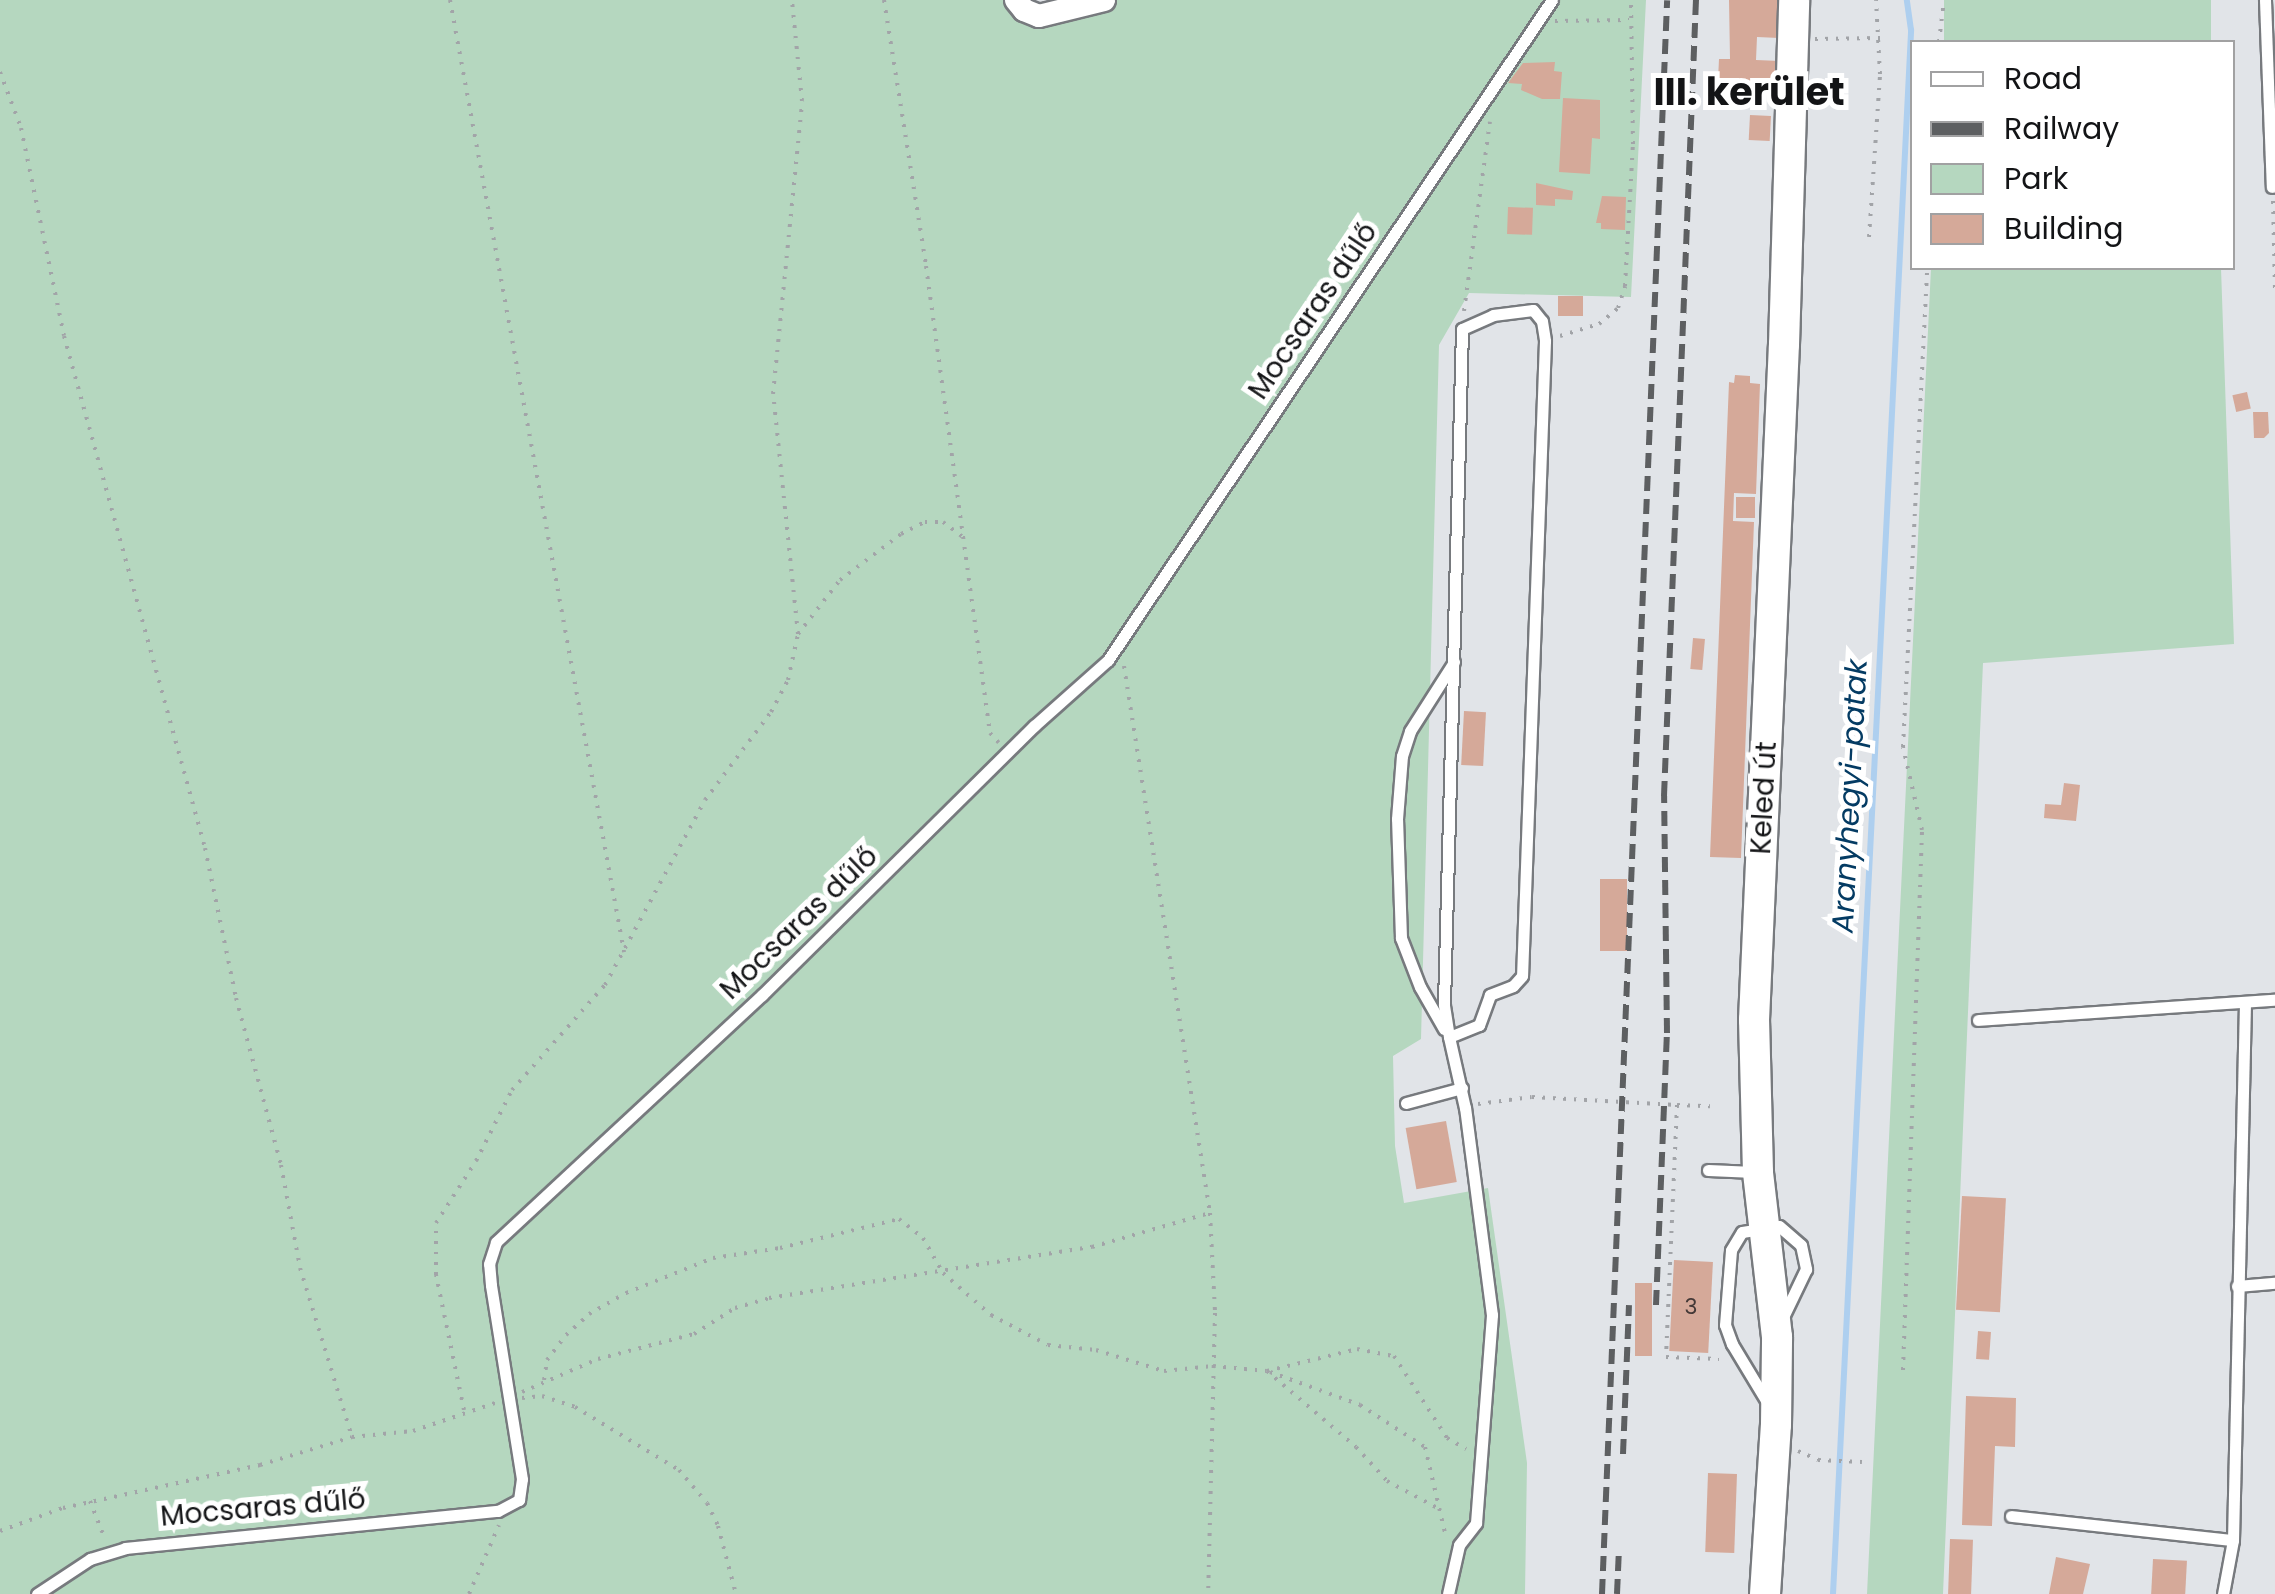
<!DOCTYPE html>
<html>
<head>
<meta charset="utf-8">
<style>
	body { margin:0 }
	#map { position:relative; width:2275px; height:1594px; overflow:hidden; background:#e1e4e8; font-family:Poppins,sans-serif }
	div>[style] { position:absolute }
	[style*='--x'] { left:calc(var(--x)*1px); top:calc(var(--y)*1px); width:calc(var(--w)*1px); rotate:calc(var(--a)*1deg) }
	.green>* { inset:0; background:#b5d7bf; transform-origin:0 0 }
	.stream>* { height:6px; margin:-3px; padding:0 3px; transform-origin:3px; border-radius:3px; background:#aecfef }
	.building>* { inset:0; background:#d5a999; transform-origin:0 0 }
	.path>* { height:4px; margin-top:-2px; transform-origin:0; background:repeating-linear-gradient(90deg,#a2a4a8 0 2.5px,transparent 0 10.5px) }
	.roads { filter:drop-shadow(2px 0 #777a7e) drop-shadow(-2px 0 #777a7e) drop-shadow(0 2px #777a7e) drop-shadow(0 -2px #777a7e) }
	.service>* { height:11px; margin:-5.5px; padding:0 5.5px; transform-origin:5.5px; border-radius:5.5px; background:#fff }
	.minor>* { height:22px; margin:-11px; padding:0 11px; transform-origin:11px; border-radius:11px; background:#fff }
	.tertiary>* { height:30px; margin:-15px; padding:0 15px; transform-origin:15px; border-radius:15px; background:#fff }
	.rail>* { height:6px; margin-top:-3px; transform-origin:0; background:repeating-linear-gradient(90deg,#5d5f61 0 15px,transparent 0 23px) }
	span { translate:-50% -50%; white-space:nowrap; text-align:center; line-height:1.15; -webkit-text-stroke:10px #fff; paint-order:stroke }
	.number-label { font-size:22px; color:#443937 }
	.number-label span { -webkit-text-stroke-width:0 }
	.street-label { font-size:28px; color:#131416 }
	.water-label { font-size:30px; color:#043b63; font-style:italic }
	.district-label { font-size:38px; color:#131416; font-weight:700 }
	.legend { position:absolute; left:1910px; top:40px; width:325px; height:230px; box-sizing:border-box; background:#fff; border:2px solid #a1a1a2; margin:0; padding:12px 18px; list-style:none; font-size:30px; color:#131416 }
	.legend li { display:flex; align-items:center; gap:20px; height:50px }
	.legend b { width:50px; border:2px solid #a1a1a2 }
</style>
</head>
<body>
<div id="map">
	<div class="green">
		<i style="clip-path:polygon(0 0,1022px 0,1024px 9px,1061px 0,1646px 0,1631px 297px,1469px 293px,1439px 345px,1421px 1039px,1393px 1056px,1395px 1146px,1404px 1203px,1488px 1188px,1527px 1463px,1525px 1594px,0 1594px)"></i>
		<i style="left:1944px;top:0;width:267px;height:42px"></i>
		<i style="clip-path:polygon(1931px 268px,2221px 268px,2234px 644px,1983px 663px,1943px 1594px,1867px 1594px)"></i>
	</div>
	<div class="stream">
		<i style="--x:1833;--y:1594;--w:1566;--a:-87.14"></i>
		<i style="--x:1911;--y:30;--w:30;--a:-98"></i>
	</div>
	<div class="building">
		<i style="clip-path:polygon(1729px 0,1780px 0,1779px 38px,1757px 37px,1756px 60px,1782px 61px,1781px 82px,1739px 87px,1739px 80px,1718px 80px,1719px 59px,1730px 59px)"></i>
		<i style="clip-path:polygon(1555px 62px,1554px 71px,1562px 72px,1560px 99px,1542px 99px,1521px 90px,1522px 84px,1508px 83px,1523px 63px)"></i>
		<i style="clip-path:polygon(1563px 98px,1600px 100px,1600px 139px,1592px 138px,1590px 174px,1559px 172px)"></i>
		<i style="left:1750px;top:115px;width:21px;height:25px;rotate:3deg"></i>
		<i style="clip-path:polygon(1536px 183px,1573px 191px,1572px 200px,1555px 199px,1555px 206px,1536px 205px)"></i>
		<i style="clip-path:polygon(1602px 196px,1626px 197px,1625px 230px,1601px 229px,1601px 223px,1596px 223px)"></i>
		<i style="left:1508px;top:207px;width:25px;height:27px;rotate:2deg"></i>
		<i style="left:1583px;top:296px;width:20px;height:25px;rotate:90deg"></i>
		<i style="clip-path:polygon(1735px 375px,1750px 376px,1750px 383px,1760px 384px,1756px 494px,1734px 493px,1733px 521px,1754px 522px,1741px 858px,1710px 857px,1729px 382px,1734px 383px)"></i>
		<i style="left:2247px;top:392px;width:17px;height:15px;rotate:77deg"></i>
		<i style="clip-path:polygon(2253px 412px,2268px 412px,2269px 433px,2264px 438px,2254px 438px)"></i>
		<i style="left:1736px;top:497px;width:19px;height:21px"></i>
		<i style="left:1693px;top:638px;width:12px;height:31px;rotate:5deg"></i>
		<i style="left:1464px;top:711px;width:22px;height:54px;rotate:3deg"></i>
		<i style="clip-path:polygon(2064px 783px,2080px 785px,2076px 821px,2044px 818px,2045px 804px,2061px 805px)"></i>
		<i style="left:1600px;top:879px;width:27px;height:72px"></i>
		<i style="left:1446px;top:1121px;width:62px;height:41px;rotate:80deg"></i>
		<i style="left:1962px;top:1196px;width:44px;height:114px;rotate:3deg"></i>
		<i style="left:1674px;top:1260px;width:39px;height:91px;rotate:3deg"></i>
		<i style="left:1635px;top:1283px;width:17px;height:73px"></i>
		<i style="left:1978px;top:1331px;width:13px;height:28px;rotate:4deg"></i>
		<i style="clip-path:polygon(1966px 1396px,2016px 1398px,2015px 1447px,1995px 1446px,1992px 1526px,1962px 1525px)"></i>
		<i style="left:1708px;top:1473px;width:29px;height:79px;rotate:2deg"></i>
		<i style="left:1950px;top:1539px;width:23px;height:55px;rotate:2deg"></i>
		<i style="clip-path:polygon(2056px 1557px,2090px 1564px,2083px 1594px,2049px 1594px)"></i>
		<i style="left:2153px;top:1559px;width:34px;height:35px;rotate:3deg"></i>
	</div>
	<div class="path">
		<i style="--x:450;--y:0;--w:968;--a:79.64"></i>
		<i style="--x:884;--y:0;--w:269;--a:81"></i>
		<i style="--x:926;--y:266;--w:471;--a:82.2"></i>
		<i style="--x:990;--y:733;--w:13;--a:48"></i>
		<i style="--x:1555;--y:21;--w:74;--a:-0.8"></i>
		<i style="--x:1815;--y:39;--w:65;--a:-0.9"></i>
		<i style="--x:1939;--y:42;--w:42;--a:-83.2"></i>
		<i style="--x:0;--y:72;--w:60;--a:69.4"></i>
		<i style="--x:21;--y:128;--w:212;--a:78.3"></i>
		<i style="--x:64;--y:336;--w:531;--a:74.6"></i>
		<i style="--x:205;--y:848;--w:153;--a:78.3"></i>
		<i style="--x:236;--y:998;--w:173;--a:74.9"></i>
		<i style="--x:281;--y:1165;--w:105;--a:79.5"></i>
		<i style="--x:300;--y:1268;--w:177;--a:72.9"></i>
		<i style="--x:352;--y:1437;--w:61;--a:-5.6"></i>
		<i style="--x:413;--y:1431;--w:87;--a:-18.9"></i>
		<i style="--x:2273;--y:201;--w:90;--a:88.7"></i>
		<i style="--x:1869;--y:237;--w:163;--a:-86.1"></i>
		<i style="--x:1880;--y:74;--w:74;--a:-93.1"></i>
		<i style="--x:1464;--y:311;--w:191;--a:-82.2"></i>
		<i style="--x:1560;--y:336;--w:41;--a:-17.1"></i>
		<i style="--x:1599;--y:324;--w:25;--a:-40"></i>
		<i style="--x:1618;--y:308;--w:23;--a:-72"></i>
		<i style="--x:1625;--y:286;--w:142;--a:-86.8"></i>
		<i style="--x:1633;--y:144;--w:144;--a:-90.8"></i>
		<i style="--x:798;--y:634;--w:68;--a:-52.1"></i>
		<i style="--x:840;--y:580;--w:76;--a:-37"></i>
		<i style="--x:901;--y:534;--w:27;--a:-27"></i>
		<i style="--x:925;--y:522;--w:18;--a:0"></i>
		<i style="--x:943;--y:522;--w:25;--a:37"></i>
		<i style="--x:1124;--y:666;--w:554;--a:81.07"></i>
		<i style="--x:1210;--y:1213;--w:100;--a:87.1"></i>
		<i style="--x:1215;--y:1313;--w:281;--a:91.4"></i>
		<i style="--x:1478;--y:1104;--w:54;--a:-7.4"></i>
		<i style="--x:1532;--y:1097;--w:145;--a:3.2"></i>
		<i style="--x:1677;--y:1105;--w:252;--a:92.5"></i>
		<i style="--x:1666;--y:1357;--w:53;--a:2.2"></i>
		<i style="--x:1677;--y:1105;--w:33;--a:2"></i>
		<i style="--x:1903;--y:1370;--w:540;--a:-87.98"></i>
		<i style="--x:1922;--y:830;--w:85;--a:-102.9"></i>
		<i style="--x:1903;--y:747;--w:480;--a:-87.1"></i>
		<i style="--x:1267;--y:1371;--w:93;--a:-13.7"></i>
		<i style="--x:1357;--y:1349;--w:38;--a:11"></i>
		<i style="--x:1394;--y:1356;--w:98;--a:57.1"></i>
		<i style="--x:1447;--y:1438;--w:22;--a:30"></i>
		<i style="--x:1270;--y:1372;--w:96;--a:20.1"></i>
		<i style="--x:1360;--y:1405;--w:77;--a:32.9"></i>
		<i style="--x:1425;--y:1447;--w:92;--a:76.9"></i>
		<i style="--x:544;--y:1380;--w:20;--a:-81"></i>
		<i style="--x:547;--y:1360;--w:31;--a:-53"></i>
		<i style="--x:566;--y:1335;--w:31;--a:-42"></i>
		<i style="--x:589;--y:1314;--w:43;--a:-29.6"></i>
		<i style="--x:626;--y:1293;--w:94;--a:-21.9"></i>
		<i style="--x:713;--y:1258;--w:68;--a:-8.5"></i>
		<i style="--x:780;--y:1248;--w:122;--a:-13.7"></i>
		<i style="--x:899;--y:1219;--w:31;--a:38"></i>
		<i style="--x:923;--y:1238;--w:40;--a:60.3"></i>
		<i style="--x:943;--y:1273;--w:64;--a:41.2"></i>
		<i style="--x:991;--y:1315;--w:64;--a:27.8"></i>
		<i style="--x:1048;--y:1345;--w:48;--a:5.9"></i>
		<i style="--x:1096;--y:1350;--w:71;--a:17.2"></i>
		<i style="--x:1164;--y:1371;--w:49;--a:-5.8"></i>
		<i style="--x:1213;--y:1366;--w:54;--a:5.3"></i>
		<i style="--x:1267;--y:1371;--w:117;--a:40.5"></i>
		<i style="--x:1356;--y:1447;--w:46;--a:47.6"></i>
		<i style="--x:1387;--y:1481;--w:61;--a:28.2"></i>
		<i style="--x:522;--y:1392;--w:83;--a:-23.5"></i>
		<i style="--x:598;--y:1359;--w:99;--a:-14.6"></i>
		<i style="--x:694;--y:1334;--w:49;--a:-32.4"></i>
		<i style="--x:735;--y:1308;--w:35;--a:-16"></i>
		<i style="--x:769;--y:1298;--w:327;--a:-9"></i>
		<i style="--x:1092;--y:1247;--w:123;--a:-16.1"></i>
		<i style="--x:522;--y:1398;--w:20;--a:-6"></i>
		<i style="--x:542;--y:1396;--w:35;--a:18"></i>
		<i style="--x:575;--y:1407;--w:122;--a:31.2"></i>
		<i style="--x:679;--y:1470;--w:43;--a:49.7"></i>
		<i style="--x:707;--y:1503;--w:25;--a:64"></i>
		<i style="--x:718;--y:1526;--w:70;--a:75.2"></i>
		<i style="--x:464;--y:1410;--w:138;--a:-101.7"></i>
		<i style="--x:436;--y:1275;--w:52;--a:-90"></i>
		<i style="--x:436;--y:1223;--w:74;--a:-57.2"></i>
		<i style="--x:476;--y:1161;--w:80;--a:-63.1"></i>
		<i style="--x:512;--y:1090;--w:140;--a:-48.5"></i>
		<i style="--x:605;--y:985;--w:210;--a:-61.6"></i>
		<i style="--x:705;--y:800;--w:110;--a:-53.1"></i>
		<i style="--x:771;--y:712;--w:36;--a:-62"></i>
		<i style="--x:788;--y:680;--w:47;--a:-77.7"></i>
		<i style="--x:798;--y:634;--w:241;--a:-95.9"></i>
		<i style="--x:773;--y:394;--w:294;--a:-84.3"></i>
		<i style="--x:802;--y:101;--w:101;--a:-95.7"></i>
		<i style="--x:1798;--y:1451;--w:22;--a:24"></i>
		<i style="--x:1818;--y:1460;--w:44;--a:2.6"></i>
		<i style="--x:90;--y:1501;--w:41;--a:68.5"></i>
		<i style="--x:0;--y:1531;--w:67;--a:-20.1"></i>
		<i style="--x:63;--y:1508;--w:202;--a:-12.3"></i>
		<i style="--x:260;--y:1465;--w:96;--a:-16.9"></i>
		<i style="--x:469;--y:1594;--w:75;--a:-66.5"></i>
	</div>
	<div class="roads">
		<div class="service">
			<i style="--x:2265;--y:0;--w:187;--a:87.9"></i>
			<i style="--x:1978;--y:1020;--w:298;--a:-3.9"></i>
			<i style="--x:1444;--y:1029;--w:48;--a:-119.7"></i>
			<i style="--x:1420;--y:987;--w:53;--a:-111.2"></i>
			<i style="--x:1401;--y:938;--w:119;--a:-91.9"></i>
			<i style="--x:1397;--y:819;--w:63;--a:-85.5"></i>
			<i style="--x:1402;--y:756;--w:26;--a:-72"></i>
			<i style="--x:1410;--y:731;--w:82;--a:-57.5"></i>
			<i style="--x:1406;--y:1103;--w:58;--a:-15"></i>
			<i style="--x:1708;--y:1170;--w:46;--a:2.5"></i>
			<i style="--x:2237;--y:1286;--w:38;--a:-5"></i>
			<i style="--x:1767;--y:1402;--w:68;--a:-121.1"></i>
			<i style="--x:1732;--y:1344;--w:20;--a:-110"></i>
			<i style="--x:1725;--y:1325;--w:75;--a:-85.4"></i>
			<i style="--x:1731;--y:1250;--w:21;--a:-59"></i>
			<i style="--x:1742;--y:1232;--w:37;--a:-9"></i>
			<i style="--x:1779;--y:1226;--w:29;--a:41"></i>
			<i style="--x:1801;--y:1245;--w:25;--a:78"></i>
			<i style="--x:1806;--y:1269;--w:55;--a:115.6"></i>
			<i style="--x:2011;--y:1516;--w:223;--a:6.2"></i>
			<i style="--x:37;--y:1594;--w:64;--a:-33.4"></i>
			<i style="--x:90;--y:1559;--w:37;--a:-17"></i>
			<i style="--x:125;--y:1548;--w:375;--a:-5.7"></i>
			<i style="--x:498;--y:1511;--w:24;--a:-28"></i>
			<i style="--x:519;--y:1500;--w:21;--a:-82"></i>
			<i style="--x:522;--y:1479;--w:196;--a:-99.1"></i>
			<i style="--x:491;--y:1285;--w:21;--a:-95"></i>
			<i style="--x:489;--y:1264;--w:23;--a:-72"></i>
			<i style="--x:496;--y:1242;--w:363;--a:-42.9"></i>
			<i style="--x:762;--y:995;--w:383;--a:-44.7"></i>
			<i style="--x:1034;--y:726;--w:99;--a:-41.7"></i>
			<i style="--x:1108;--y:660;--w:795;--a:-56.07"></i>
			<i style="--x:1448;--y:1594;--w:50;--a:-77.3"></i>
			<i style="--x:1459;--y:1545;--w:28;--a:-52"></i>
			<i style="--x:1476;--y:1523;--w:209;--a:-85.6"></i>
			<i style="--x:1492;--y:1315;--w:209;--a:-97.4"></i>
			<i style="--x:1465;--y:1108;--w:73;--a:-102.7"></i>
			<i style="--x:1449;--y:1037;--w:33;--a:-99"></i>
			<i style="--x:1444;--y:1004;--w:675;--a:-88.47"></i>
			<i style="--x:1462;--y:329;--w:34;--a:-24"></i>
			<i style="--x:1493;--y:315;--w:40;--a:-7.1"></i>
			<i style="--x:1533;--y:310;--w:14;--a:51"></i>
			<i style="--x:1542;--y:321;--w:20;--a:81"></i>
			<i style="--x:1545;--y:341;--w:635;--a:92.07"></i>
			<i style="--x:1522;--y:976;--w:13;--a:132"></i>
			<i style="--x:1513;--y:986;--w:25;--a:159"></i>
			<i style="--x:1490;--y:995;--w:32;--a:110"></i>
			<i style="--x:1479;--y:1025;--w:32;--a:158"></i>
			<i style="--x:2223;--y:1594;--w:55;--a:-79.5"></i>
			<i style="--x:2233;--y:1540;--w:538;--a:-88.72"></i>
		</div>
		<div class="minor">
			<i style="--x:1016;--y:0;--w:13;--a:51"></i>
			<i style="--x:1024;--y:10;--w:16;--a:22"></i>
			<i style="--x:1039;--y:16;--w:67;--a:-13.8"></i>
		</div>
		<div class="tertiary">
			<i style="--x:1765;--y:1594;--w:169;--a:-86.3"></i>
			<i style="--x:1776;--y:1425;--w:88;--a:-89.3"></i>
			<i style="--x:1777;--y:1337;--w:166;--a:-96.6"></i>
			<i style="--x:1758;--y:1172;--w:152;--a:-91.5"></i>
			<i style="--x:1754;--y:1020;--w:676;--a:-87.46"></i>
			<i style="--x:1784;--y:345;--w:345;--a:-88.3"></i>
		</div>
	</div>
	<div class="rail">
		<i style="--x:1656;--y:1305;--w:272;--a:-87.7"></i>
		<i style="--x:1667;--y:1033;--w:237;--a:-90.7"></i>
		<i style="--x:1664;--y:796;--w:797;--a:-87.7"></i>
		<i style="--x:1623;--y:1454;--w:149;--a:-87.7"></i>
		<i style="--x:1602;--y:1594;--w:1595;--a:-87.66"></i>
		<i style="--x:1617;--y:1594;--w:45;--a:-87.5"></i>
	</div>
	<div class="number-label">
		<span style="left:1691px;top:1307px">3</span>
	</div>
	<div class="street-label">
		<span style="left:1313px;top:311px;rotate:-56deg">Mocsaras dűlő</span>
		<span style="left:1764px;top:798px;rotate:-87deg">Keled út</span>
		<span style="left:799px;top:923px;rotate:-44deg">Mocsaras dűlő</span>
		<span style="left:263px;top:1508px;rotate:-5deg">Mocsaras dűlő</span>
	</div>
	<div class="water-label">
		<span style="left:1850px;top:796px;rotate:-87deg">Aranyhegyi-patak</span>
	</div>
	<div class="district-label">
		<span style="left:1749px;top:92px">III. kerület</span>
	</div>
	<ul class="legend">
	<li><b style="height:12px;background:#fff"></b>Road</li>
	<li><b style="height:12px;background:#5d5f61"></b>Railway</li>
	<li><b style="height:28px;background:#b5d7bf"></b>Park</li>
	<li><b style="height:28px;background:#d5a999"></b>Building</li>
	</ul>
</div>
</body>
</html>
